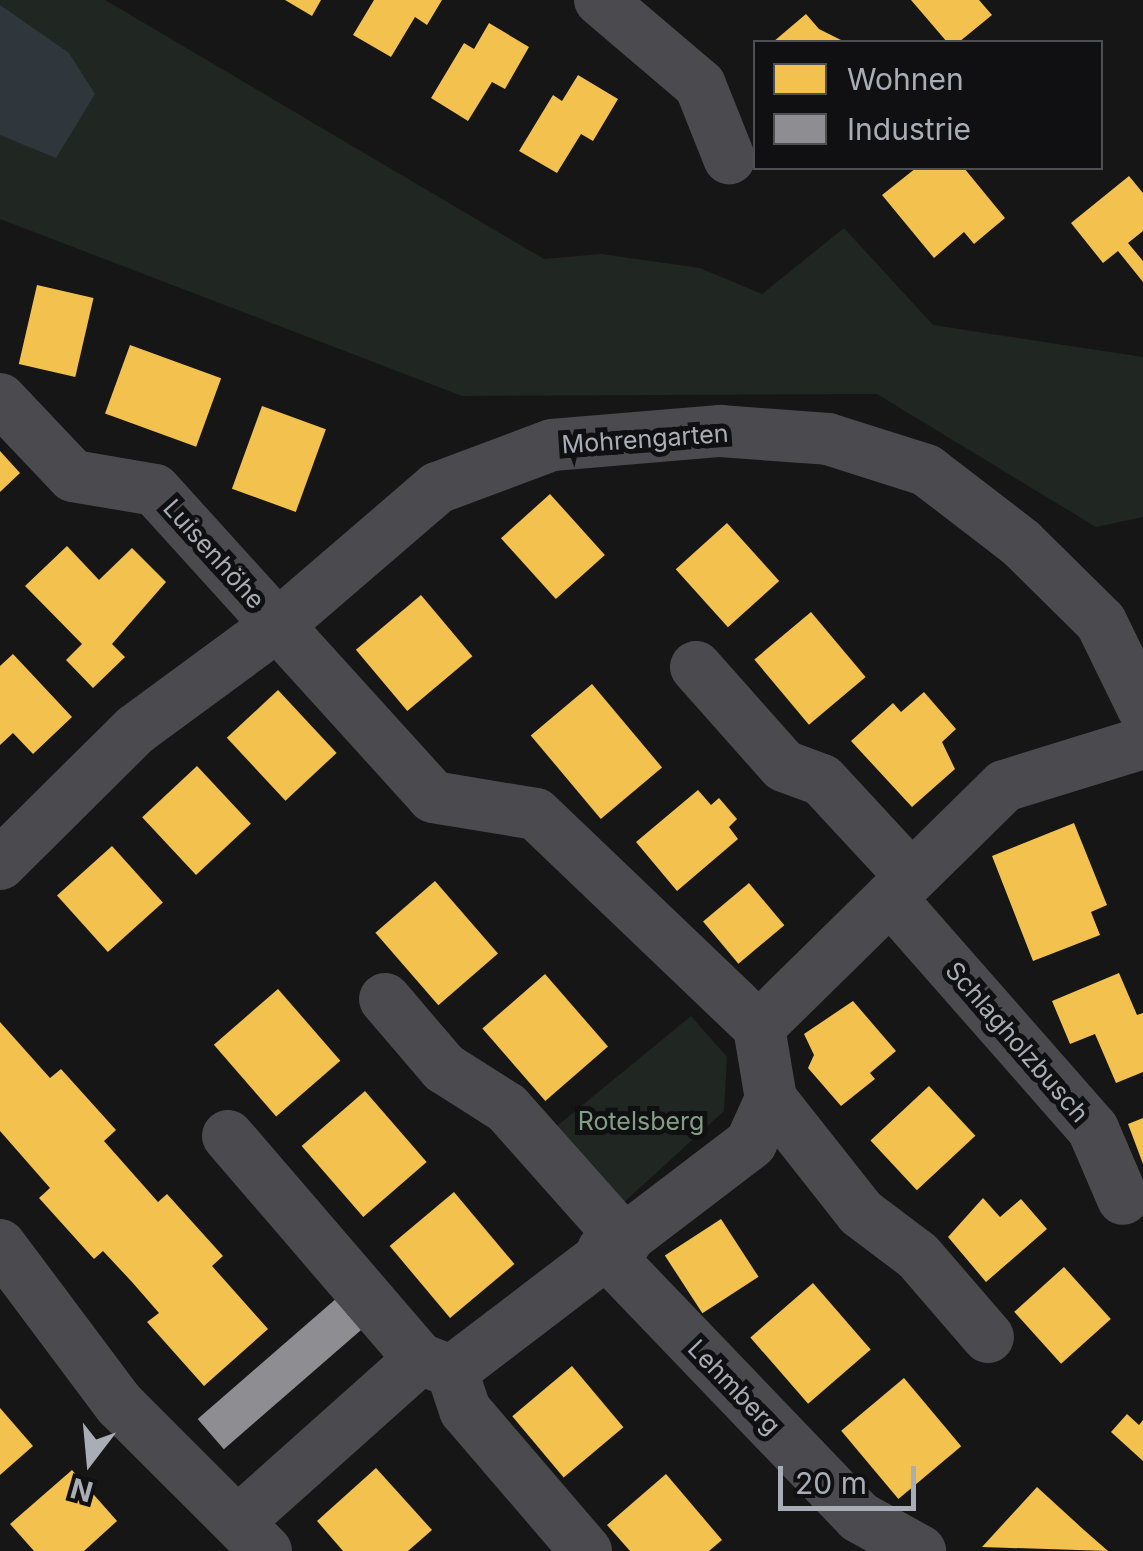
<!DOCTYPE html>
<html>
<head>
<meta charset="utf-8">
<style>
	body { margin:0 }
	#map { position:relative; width:1143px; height:1551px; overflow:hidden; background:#161616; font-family:Inter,sans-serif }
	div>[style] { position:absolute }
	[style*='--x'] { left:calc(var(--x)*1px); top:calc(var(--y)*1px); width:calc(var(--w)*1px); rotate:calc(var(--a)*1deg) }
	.green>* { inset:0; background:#202621 }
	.water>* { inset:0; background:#2f373c }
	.homes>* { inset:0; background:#f2c14e; transform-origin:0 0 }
	.industry>* { inset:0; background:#8d8d92; transform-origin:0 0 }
	.minor>* { height:52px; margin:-26px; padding:0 26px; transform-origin:26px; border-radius:26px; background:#4b4b4f }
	span { translate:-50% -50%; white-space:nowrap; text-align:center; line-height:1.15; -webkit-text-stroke:10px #101012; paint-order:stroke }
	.street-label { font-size:25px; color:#a9adb5 }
	.park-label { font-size:25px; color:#829e84 }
	.legend { position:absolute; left:753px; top:40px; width:350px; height:130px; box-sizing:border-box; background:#101012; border:2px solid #4d4f53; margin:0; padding:12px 18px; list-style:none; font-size:30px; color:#a9adb5 }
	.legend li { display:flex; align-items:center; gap:20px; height:50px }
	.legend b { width:50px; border:2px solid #4d4f53 }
	.north { position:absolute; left:40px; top:1411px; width:100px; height:100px; -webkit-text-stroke:8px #101012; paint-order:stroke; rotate:196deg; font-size:28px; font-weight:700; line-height:40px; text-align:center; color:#a9adb5 }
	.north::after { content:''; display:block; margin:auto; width:35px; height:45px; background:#a9adb5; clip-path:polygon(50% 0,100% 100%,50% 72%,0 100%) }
	.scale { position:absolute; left:778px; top:1466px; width:138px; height:45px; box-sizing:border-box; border:5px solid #a9adb5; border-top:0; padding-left:12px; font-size:30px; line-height:35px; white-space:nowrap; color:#a9adb5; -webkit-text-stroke:8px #101012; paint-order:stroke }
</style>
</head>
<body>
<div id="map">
	<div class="green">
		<i style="clip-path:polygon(0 0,105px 0,544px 259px,601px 254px,700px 268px,762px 294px,844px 228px,933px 325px,1143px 357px,1143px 517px,1096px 527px,877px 394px,462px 396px,0 219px)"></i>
		<i style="clip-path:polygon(691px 1016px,727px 1057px,724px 1111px,621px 1205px,552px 1130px)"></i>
	</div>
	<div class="water">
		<i style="clip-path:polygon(0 5px,69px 53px,95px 94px,56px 158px,0 135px)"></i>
	</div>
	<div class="homes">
		<i style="clip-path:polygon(285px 0,321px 0,312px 16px)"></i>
		<i style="clip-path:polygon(374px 0,442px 0,427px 25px,415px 17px,391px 57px,353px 35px)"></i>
		<i style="clip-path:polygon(911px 0,979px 0,992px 15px,959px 42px,947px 42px)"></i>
		<i style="clip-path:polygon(806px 14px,819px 29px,845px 42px,773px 42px)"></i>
		<i style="clip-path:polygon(489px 23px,529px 47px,505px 89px,492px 82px,468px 121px,431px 98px,464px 43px,474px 49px)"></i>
		<i style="clip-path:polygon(578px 75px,618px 99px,593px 141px,581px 134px,557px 173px,519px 151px,553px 95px,562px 101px)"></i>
		<i style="clip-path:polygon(916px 168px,964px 168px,1005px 218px,974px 244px,964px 232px,934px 258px,882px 195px)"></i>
		<i style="clip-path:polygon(1129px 176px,1143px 193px,1143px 231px,1128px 243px,1143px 261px,1143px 282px,1118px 251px,1103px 263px,1071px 223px)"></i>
		<i style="left:37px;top:285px;width:58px;height:81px;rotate:13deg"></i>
		<i style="left:130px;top:345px;width:97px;height:73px;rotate:20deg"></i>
		<i style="left:262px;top:406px;width:68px;height:88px;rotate:20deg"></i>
		<i style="clip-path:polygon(0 451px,20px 473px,0 492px)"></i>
		<i style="left:550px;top:494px;width:82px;height:66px;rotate:48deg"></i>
		<i style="left:727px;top:523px;width:78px;height:69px;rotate:48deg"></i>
		<i style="clip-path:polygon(67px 546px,99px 580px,132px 548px,166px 582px,112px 644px,125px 657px,93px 688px,66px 660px,82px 644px,25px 586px)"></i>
		<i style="left:421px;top:595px;width:80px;height:85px;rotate:50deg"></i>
		<i style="left:811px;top:612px;width:85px;height:74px;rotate:50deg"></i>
		<i style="clip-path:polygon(13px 654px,72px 717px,33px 754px,13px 733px,0 745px,0 666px)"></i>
		<i style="left:592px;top:684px;width:109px;height:80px;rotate:50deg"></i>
		<i style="left:278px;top:690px;width:86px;height:70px;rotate:47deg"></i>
		<i style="clip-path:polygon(924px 692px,956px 729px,942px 742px,955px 769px,912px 807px,851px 741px,893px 703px,901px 712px)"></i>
		<i style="left:197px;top:766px;width:79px;height:75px;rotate:47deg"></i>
		<i style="clip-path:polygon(698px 790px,711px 805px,719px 798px,737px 819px,729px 827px,738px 839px,677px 891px,636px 842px)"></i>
		<i style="clip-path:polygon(1074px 823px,1107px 905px,1091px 912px,1100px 935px,1033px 961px,992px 856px)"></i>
		<i style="left:112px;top:846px;width:76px;height:74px;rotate:48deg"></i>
		<i style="left:435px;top:881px;width:96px;height:79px;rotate:49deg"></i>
		<i style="left:749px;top:883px;width:55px;height:60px;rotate:50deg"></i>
		<i style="clip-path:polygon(1119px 973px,1137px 1015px,1143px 1013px,1143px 1072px,1116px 1083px,1095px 1034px,1070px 1044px,1052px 1001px)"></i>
		<i style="left:545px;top:974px;width:96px;height:83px;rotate:49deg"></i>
		<i style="left:278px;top:989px;width:95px;height:85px;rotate:49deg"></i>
		<i style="clip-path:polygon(853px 1001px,896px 1051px,870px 1073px,875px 1079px,841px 1106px,808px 1068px,814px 1055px,804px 1034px)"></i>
		<i style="clip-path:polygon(0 1022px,50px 1078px,61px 1069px,116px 1130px,104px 1141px,158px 1202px,167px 1194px,223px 1256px,212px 1266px,268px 1329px,204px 1386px,147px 1322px,159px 1313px,132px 1282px,103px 1251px,94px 1259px,39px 1198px,50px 1188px,0 1131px)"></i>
		<i style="left:929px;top:1086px;width:68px;height:80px;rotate:47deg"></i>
		<i style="left:365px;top:1091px;width:94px;height:84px;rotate:49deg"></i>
		<i style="clip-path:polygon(1143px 1118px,1143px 1164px,1128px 1124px)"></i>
		<i style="left:454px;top:1192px;width:94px;height:84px;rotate:50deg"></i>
		<i style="clip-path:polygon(983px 1198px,1000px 1217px,1021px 1199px,1047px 1229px,986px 1282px,948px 1237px)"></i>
		<i style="left:721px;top:1219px;width:69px;height:67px;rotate:57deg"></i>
		<i style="left:1064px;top:1267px;width:70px;height:67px;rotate:48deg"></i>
		<i style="left:813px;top:1283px;width:88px;height:83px;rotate:49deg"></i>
		<i style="left:572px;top:1366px;width:80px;height:78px;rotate:50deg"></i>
		<i style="left:904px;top:1378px;width:89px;height:82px;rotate:50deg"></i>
		<i style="clip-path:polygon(0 1408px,33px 1446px,0 1475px)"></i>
		<i style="clip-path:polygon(1127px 1414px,1139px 1425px,1143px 1420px,1143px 1461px,1111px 1432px)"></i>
		<i style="clip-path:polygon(376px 1468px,432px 1530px,408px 1551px,343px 1551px,317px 1521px)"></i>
		<i style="clip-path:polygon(72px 1470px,117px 1521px,84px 1551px,34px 1551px,10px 1524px)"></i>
		<i style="clip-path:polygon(666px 1474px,722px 1540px,709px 1551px,630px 1551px,607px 1525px)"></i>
		<i style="clip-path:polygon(1037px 1487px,1084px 1530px,1108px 1551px,982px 1547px)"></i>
	</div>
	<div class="industry">
		<i style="left:338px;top:1297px;width:40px;height:186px;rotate:49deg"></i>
	</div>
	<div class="minor">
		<i style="--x:600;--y:0;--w:131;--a:40.4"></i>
		<i style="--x:700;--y:85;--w:79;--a:68.3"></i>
		<i style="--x:0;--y:399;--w:106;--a:46.5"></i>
		<i style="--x:73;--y:476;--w:83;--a:9.7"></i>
		<i style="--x:155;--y:490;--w:414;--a:47.8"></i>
		<i style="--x:433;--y:797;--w:104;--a:9.4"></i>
		<i style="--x:536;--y:814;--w:308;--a:43.7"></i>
		<i style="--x:696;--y:667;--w:132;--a:48.4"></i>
		<i style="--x:784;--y:766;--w:40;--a:20.2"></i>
		<i style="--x:822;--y:780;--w:131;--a:47.2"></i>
		<i style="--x:0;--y:864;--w:190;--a:-44.8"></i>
		<i style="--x:135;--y:730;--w:177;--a:-36.3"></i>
		<i style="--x:278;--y:625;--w:210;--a:-40.7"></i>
		<i style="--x:437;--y:488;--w:123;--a:-20.5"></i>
		<i style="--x:552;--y:445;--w:169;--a:-4.8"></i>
		<i style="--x:720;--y:431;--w:108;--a:4.2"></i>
		<i style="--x:828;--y:439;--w:103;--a:17.6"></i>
		<i style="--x:926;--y:470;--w:120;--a:37.5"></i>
		<i style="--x:1021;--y:543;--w:112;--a:44.6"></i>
		<i style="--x:1101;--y:622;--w:96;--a:64"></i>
		<i style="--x:890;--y:898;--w:308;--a:48.7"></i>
		<i style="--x:1093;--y:1129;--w:76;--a:66.8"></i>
		<i style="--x:385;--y:999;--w:91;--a:49.5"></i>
		<i style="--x:444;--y:1068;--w:75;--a:32.4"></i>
		<i style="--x:507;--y:1108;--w:179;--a:48.4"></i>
		<i style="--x:771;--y:1099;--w:145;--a:51.7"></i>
		<i style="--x:861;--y:1213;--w:71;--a:37"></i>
		<i style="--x:918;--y:1256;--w:107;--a:49.2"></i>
		<i style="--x:228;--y:1136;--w:294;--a:49.3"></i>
		<i style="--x:0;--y:1245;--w:199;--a:53.2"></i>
		<i style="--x:119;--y:1404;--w:208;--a:45"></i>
		<i style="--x:603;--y:1250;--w:370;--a:46.2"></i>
		<i style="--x:859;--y:1517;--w:70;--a:29.1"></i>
		<i style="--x:452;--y:1371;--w:41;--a:71.6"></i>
		<i style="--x:465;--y:1410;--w:186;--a:49.4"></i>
		<i style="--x:240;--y:1520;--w:241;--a:-41.8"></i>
		<i style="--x:420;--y:1359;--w:34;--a:21"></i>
		<i style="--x:452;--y:1371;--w:376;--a:-37.3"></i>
		<i style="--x:751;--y:1143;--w:48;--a:-65.6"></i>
		<i style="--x:771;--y:1099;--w:73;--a:-99.5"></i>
		<i style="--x:759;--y:1027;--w:344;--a:-44.5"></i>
		<i style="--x:1004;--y:786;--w:145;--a:-17.2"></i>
	</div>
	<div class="street-label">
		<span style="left:645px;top:439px;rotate:-4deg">Mohrengarten</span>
		<span style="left:214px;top:554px;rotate:48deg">Luisenhöhe</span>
		<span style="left:1017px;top:1042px;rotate:49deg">Schlagholzbusch</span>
		<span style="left:734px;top:1387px;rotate:46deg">Lehmberg</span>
	</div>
	<div class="park-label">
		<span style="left:641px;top:1121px">Rotelsberg</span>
	</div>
	<ul class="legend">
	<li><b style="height:28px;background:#f2c14e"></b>Wohnen</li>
	<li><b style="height:28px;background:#8d8d92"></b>Industrie</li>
	</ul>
	<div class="north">N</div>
	<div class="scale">20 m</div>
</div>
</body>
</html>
